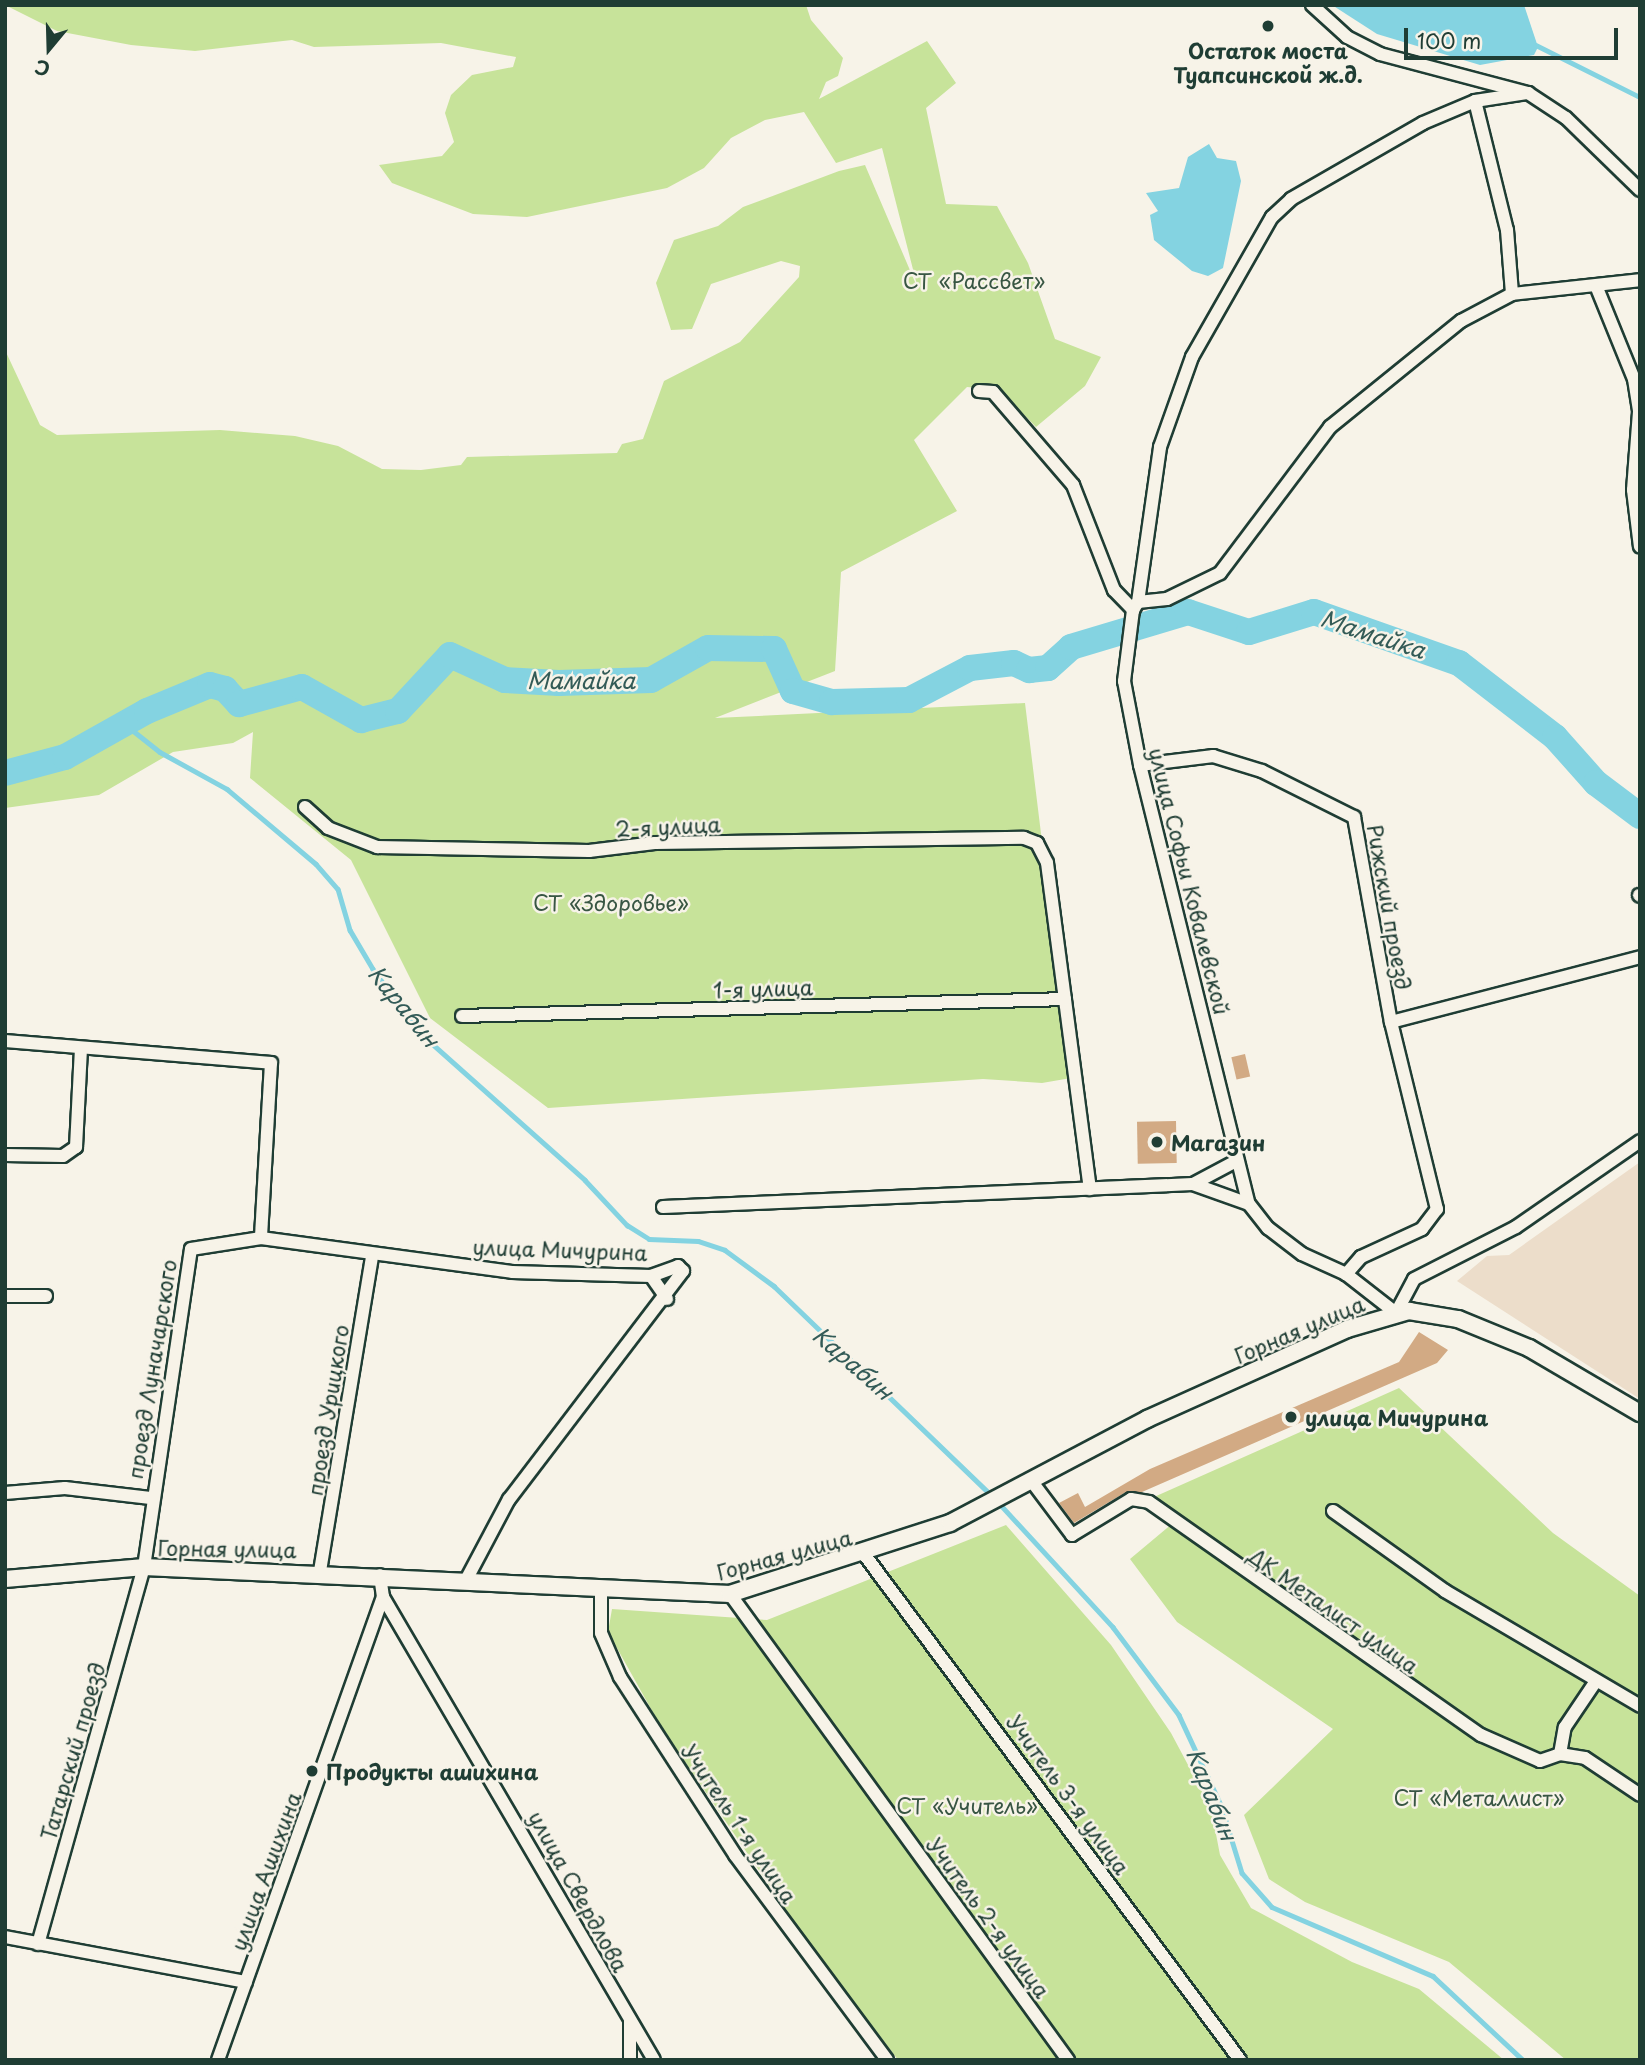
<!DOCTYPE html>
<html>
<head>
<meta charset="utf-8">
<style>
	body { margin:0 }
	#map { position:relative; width:1645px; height:2065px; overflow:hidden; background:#f7f3e8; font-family:"Playpen Sans",sans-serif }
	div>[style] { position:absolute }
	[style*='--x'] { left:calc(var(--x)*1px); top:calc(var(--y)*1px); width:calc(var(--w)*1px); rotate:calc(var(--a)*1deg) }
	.built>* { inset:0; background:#ecddca }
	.green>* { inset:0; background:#c7e39a }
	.water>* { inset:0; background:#84d3e1 }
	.stream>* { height:4.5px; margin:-2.25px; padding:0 2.25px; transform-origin:2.25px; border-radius:2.25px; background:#84d3e1 }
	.river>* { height:26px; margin:-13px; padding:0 13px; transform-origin:13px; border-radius:13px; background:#84d3e1 }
	.building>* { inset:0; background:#d2aa84; transform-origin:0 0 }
	.roads { filter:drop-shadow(2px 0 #1f3d34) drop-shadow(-2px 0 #1f3d34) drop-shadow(0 2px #1f3d34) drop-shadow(0 -2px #1f3d34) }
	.street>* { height:12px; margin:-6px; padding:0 6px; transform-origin:6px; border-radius:6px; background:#f7f3e8 }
	.secondary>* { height:16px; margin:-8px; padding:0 8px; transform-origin:8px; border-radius:8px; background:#f7f3e8 }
	.dots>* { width:19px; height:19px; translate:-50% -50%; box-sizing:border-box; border:4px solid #f7f3e8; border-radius:50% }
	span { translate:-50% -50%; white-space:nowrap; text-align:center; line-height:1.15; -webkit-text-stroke:5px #f7f3e8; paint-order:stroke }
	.poi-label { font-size:21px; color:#1f3d34; font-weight:700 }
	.left { translate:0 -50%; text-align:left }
	.park-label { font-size:21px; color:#385643 }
	.street-label { font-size:21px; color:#1f3d34 }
	.water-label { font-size:23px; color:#335b57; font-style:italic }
	.frame { position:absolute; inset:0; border:7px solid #1f3d34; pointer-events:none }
	.north { position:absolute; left:14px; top:14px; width:70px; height:70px; -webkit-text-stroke:5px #f7f3e8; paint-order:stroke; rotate:199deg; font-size:19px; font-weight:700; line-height:28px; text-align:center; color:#1f3d34 }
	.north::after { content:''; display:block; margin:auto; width:24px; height:32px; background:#1f3d34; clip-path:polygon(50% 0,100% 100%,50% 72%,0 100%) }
	.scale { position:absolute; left:1404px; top:28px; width:214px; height:32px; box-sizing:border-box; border:4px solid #1f3d34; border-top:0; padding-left:9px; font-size:21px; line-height:24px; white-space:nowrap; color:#1f3d34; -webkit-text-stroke:5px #f7f3e8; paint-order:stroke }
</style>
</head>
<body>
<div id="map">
	<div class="built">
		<i style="clip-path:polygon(1640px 1162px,1640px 1399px,1457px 1281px,1487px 1256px,1509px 1255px)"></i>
	</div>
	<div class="green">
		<i style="clip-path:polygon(806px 5px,811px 20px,843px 58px,838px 76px,826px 82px,819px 99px,927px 41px,956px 83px,926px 108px,946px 204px,997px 206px,1028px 263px,1055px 339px,1101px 357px,1085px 386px,1036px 427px,1000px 390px,967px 387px,914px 440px,957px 511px,841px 572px,835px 671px,715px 718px,1025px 703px,1071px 1078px,1042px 1083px,983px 1079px,548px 1108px,430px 1018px,351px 860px,250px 778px,253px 732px,233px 743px,173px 752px,99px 795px,5px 808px,5px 350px,40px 425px,57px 435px,220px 430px,295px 436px,338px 446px,382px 469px,421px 470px,461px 465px,467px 457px,617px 453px,622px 444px,643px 439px,664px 381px,740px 342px,799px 277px,800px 266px,781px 261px,711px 284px,692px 329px,671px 330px,656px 283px,674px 240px,718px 226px,743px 207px,839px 171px,865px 165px,918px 289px,882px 148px,836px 163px,804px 112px,765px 120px,731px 138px,704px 168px,667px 188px,527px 217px,473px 214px,392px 183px,379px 165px,442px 156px,454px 142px,445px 113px,451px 95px,472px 75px,513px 67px,516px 57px,441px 43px,314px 47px,292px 40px,195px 51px,131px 45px,57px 31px,5px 5px)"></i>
		<i style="clip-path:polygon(1399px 1388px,1553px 1533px,1640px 1596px,1640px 2060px,1566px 2060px,1449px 1962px,1305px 1902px,1269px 1879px,1244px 1815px,1333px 1729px,1177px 1622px,1130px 1559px,1179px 1518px,1154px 1497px)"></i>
		<i style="clip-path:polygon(1006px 1525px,1111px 1645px,1171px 1733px,1211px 1808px,1220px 1855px,1251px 1908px,1352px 1962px,1419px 1989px,1504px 2060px,898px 2060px,803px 1935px,660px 1725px,608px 1632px,612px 1609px,767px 1620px)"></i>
	</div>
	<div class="water">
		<i style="clip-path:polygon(1332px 5px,1524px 5px,1538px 47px,1534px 55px,1480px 65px,1377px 34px)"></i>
		<i style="clip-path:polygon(1209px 144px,1217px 158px,1236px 161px,1241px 181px,1223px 268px,1208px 276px,1192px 271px,1154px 240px,1150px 215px,1158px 211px,1146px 193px,1179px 188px,1188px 157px)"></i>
	</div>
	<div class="stream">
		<i style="--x:1536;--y:45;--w:116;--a:26.6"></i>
		<i style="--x:126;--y:725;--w:43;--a:38.5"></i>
		<i style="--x:160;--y:752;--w:77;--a:28.9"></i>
		<i style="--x:227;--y:789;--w:116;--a:40.1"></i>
		<i style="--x:316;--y:864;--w:33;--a:49"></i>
		<i style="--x:338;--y:889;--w:43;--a:73.7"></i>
		<i style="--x:350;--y:930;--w:45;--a:59.5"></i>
		<i style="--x:373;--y:969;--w:78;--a:53.9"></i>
		<i style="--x:419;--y:1032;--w:222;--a:41.7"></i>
		<i style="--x:585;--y:1180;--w:62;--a:47"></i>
		<i style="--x:627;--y:1225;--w:26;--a:32"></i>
		<i style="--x:649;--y:1239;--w:49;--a:2.3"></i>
		<i style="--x:698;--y:1241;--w:28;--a:18"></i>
		<i style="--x:725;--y:1250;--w:61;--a:36.3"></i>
		<i style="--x:774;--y:1286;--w:303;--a:43.9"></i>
		<i style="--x:998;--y:1502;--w:170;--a:47.4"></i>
		<i style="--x:1113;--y:1627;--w:110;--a:53.1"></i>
		<i style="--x:1179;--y:1715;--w:99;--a:65"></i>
		<i style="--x:1221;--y:1805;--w:71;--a:72.8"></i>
		<i style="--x:1242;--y:1873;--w:45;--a:48.6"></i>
		<i style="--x:1272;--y:1907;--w:175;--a:23.2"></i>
		<i style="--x:1433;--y:1976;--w:123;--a:43"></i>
	</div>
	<div class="river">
		<i style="--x:5;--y:773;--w:62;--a:-14.9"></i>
		<i style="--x:65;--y:757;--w:94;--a:-29.3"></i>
		<i style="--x:147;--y:711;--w:68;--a:-22.4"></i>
		<i style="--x:210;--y:685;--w:16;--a:15"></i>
		<i style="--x:225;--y:689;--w:21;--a:47"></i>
		<i style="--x:239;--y:704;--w:65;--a:-15.1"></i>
		<i style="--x:302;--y:687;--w:68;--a:29.2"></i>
		<i style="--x:361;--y:720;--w:38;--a:-14"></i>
		<i style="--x:398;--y:711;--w:76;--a:-47.1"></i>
		<i style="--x:450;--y:655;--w:60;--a:24.4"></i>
		<i style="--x:505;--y:680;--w:54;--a:3.2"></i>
		<i style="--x:559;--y:683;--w:92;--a:-1.9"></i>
		<i style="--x:651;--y:680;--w:65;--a:-29.3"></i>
		<i style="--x:708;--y:648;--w:66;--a:0.9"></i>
		<i style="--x:774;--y:649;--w:46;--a:65.7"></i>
		<i style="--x:793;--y:691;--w:41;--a:15.8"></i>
		<i style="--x:832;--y:702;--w:77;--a:-1.5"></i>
		<i style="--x:909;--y:700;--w:69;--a:-27.7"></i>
		<i style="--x:970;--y:668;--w:44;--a:-6.5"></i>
		<i style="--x:1014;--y:663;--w:17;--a:25"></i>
		<i style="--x:1029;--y:670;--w:19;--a:-6"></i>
		<i style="--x:1048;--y:668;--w:31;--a:-42"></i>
		<i style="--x:1071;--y:647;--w:122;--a:-16.7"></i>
		<i style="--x:1188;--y:612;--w:64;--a:18.2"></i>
		<i style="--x:1249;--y:632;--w:68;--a:-17.1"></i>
		<i style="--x:1314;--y:612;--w:154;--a:19.4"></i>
		<i style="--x:1459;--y:663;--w:121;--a:37.6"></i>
		<i style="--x:1555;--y:737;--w:62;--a:48.3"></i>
		<i style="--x:1596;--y:783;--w:55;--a:36.9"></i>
	</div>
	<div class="building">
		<i style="left:1245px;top:1054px;width:23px;height:14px;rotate:77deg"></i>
		<i style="left:1176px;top:1121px;width:42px;height:39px;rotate:89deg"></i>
		<i style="clip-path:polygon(1419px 1332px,1448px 1350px,1437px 1363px,1142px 1492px,1126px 1492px,1074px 1523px,1059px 1503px,1078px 1493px,1085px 1507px,1150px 1469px,1399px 1362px)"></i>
	</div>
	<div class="roads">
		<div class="street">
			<i style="--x:1312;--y:5;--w:47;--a:42.4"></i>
			<i style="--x:1347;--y:37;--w:37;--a:27"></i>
			<i style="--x:1380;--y:54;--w:153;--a:14.8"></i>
			<i style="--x:1528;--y:93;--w:45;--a:33.3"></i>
			<i style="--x:1566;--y:118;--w:103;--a:44.2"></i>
			<i style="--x:1475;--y:101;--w:133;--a:76.1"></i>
			<i style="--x:1507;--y:230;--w:64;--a:85.5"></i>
			<i style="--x:1597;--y:288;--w:98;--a:67.9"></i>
			<i style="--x:1634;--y:379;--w:33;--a:81"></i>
			<i style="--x:1639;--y:412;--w:78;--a:94.4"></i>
			<i style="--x:1633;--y:490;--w:57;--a:83"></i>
			<i style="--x:979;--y:391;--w:14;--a:4"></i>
			<i style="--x:993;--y:392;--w:123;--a:49.3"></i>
			<i style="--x:1073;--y:485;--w:113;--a:68.7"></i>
			<i style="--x:1114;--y:590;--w:28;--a:46"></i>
			<i style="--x:1133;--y:610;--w:72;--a:97.2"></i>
			<i style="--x:1124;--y:681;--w:86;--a:79.2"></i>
			<i style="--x:1140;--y:765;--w:452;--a:76.1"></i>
			<i style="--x:1138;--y:602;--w:29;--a:-6"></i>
			<i style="--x:1167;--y:599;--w:59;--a:-26.1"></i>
			<i style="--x:1220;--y:573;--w:183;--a:-53"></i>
			<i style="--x:1330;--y:427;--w:169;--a:-39"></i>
			<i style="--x:1461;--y:321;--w:58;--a:-27.9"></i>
			<i style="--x:1512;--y:294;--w:129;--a:-6.2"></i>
			<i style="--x:1133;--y:610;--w:9;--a:-58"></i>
			<i style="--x:1138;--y:602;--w:157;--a:-81.9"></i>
			<i style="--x:1160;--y:447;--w:96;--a:-70.4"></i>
			<i style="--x:1192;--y:357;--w:161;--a:-60.3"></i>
			<i style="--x:1272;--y:217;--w:26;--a:-43"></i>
			<i style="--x:1291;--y:199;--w:152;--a:-29.9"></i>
			<i style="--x:1423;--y:123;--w:56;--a:-22.9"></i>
			<i style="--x:1475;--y:101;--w:54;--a:-8.6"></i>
			<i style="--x:1140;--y:765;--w:74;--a:-7"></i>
			<i style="--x:1213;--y:756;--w:51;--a:17"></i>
			<i style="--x:1262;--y:771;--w:103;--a:26.6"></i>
			<i style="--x:1354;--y:817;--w:208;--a:79.8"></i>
			<i style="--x:1391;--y:1022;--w:193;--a:76.2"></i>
			<i style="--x:1437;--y:1209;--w:25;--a:127"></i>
			<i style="--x:1422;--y:1229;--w:67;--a:155.3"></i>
			<i style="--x:1361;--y:1257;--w:23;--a:131"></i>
			<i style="--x:305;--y:807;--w:31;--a:42"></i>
			<i style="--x:328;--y:828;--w:53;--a:21.2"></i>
			<i style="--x:377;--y:847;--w:212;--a:1.1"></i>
			<i style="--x:589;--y:851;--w:66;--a:-6.9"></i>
			<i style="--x:655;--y:843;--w:369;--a:-0.8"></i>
			<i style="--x:1024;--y:838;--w:14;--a:21"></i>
			<i style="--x:1037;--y:843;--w:22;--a:63"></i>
			<i style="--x:1047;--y:863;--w:329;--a:82.5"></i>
			<i style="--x:1639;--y:895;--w:1;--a:45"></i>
			<i style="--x:462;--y:1016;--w:603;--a:-1.61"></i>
			<i style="--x:1391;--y:1022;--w:257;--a:-14.6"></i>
			<i style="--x:5;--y:1041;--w:267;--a:4.7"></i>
			<i style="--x:271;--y:1063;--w:175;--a:93.3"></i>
			<i style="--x:5;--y:1155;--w:58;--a:1"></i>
			<i style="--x:63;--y:1156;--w:16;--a:-35"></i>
			<i style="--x:76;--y:1147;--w:99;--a:-87.1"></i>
			<i style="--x:1193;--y:1184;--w:49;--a:-28.1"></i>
			<i style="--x:663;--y:1207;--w:530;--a:-2.48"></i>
			<i style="--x:1193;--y:1184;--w:59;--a:19.7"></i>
			<i style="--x:1249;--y:1204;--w:31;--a:52"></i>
			<i style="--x:1268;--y:1228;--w:43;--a:37.4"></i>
			<i style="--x:1302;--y:1254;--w:48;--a:24.4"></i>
			<i style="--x:1346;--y:1274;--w:63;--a:38"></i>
			<i style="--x:1396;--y:1313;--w:38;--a:-62"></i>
			<i style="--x:1414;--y:1279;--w:114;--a:-27"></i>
			<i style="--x:1516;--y:1227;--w:151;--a:-34.7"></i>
			<i style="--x:651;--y:1276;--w:28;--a:55"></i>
			<i style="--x:5;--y:1296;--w:41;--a:0"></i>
			<i style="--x:1033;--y:1483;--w:65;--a:53.1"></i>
			<i style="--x:1072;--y:1535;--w:69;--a:-31.4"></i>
			<i style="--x:1131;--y:1499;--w:18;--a:9"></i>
			<i style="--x:1149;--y:1502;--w:406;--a:35.1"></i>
			<i style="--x:1481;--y:1735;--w:64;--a:23.8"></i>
			<i style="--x:1540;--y:1761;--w:21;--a:-19"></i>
			<i style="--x:1560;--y:1754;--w:25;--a:9"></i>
			<i style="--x:1585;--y:1758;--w:66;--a:33.9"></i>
			<i style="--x:5;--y:1493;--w:60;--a:-4.8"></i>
			<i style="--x:65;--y:1488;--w:86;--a:6.7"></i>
			<i style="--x:1333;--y:1511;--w:138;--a:35.5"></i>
			<i style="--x:1445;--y:1591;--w:226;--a:30.5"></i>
			<i style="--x:864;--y:1554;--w:630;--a:53.38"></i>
			<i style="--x:320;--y:1571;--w:319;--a:-80.6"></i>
			<i style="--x:601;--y:1592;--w:41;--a:90"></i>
			<i style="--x:601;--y:1633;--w:48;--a:66.6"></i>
			<i style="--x:620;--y:1677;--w:212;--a:57.1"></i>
			<i style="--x:735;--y:1855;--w:255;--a:53.4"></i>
			<i style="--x:730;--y:1594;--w:576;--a:54.05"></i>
			<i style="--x:383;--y:1597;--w:536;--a:59.66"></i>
			<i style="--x:1560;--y:1754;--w:27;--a:-80"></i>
			<i style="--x:1565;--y:1727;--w:55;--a:-56"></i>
			<i style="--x:5;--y:1937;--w:245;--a:10.6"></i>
			<i style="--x:38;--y:1944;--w:392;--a:-74.3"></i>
			<i style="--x:144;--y:1567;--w:321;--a:-81.6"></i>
			<i style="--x:191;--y:1249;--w:71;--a:-8.9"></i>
			<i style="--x:261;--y:1238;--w:253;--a:7.7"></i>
			<i style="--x:512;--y:1272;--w:139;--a:1.6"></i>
			<i style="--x:651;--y:1276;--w:29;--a:-20"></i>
			<i style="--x:678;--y:1266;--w:7;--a:45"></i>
			<i style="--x:683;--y:1271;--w:287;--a:127.3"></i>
			<i style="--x:509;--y:1499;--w:94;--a:117.9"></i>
			<i style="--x:630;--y:2020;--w:40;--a:90"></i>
			<i style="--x:218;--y:2060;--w:492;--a:-70.4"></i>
			<i style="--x:383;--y:1597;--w:22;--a:-98"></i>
		</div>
		<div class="secondary">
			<i style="--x:5;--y:1579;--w:140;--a:-4.9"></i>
			<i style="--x:144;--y:1567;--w:587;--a:2.64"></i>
			<i style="--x:730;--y:1594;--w:231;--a:-17.9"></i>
			<i style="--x:950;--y:1523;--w:223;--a:-27.8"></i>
			<i style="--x:1147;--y:1419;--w:219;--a:-24.2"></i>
			<i style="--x:1347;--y:1329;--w:65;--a:-16.2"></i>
			<i style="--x:1409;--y:1311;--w:50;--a:9.3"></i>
			<i style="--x:1458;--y:1319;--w:77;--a:22.2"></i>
			<i style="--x:1529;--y:1348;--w:129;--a:30.4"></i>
		</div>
	</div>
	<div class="dots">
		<i style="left:1268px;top:26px;background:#1f3d34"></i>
		<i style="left:1157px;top:1142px;background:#1f3d34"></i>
		<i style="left:1291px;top:1417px;background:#1f3d34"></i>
		<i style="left:312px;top:1771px;background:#1f3d34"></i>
	</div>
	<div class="poi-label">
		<span style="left:1268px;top:62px">Остаток моста<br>Туапсинской ж.д.</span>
		<span class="left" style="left:1171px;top:1142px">Магазин</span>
		<span class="left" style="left:1305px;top:1417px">улица Мичурина</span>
		<span class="left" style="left:326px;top:1771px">Продукты ашихина</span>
	</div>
	<div class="park-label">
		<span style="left:974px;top:280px">СТ «Рассвет»</span>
		<span style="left:611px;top:902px">СТ «Здоровье»</span>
		<span style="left:1479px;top:1797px">СТ «Металлист»</span>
		<span style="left:967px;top:1805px">СТ «Учитель»</span>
	</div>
	<div class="street-label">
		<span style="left:668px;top:826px;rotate:-3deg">2-я улица</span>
		<span style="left:1190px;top:881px;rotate:76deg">улица Софьи Ковалевской</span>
		<span style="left:1390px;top:907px;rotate:80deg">Рижский проезд</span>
		<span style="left:763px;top:988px;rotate:-2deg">1-я улица</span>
		<span style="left:560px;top:1249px;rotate:2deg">улица Мичурина</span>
		<span style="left:1299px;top:1329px;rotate:-23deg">Горная улица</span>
		<span style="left:151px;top:1369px;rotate:-81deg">проезд Луначарского</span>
		<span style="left:327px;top:1410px;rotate:-81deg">проезд Урицкого</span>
		<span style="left:227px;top:1548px;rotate:1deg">Горная улица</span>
		<span style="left:784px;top:1554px;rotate:-15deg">Горная улица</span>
		<span style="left:1334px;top:1610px;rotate:35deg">ДК Металист улица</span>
		<span style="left:72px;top:1751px;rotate:-74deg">Татарский проезд</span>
		<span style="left:1069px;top:1794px;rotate:54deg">Учитель 3-я улица</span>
		<span style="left:740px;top:1823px;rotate:56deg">Учитель 1-я улица</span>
		<span style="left:265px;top:1871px;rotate:-70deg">улица Ашихина</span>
		<span style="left:579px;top:1891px;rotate:61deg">улица Свердлова</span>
		<span style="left:989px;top:1917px;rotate:54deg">Учитель 2-я улица</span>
	</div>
	<div class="water-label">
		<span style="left:1373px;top:634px;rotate:18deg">Мамайка</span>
		<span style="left:581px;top:680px">Мамайка</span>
		<span style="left:404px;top:1006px;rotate:51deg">Карабин</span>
		<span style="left:853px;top:1363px;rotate:41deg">Карабин</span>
		<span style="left:1212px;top:1794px;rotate:68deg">Карабин</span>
	</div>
	<div class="frame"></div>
	<div class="north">С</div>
	<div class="scale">100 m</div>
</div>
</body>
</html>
